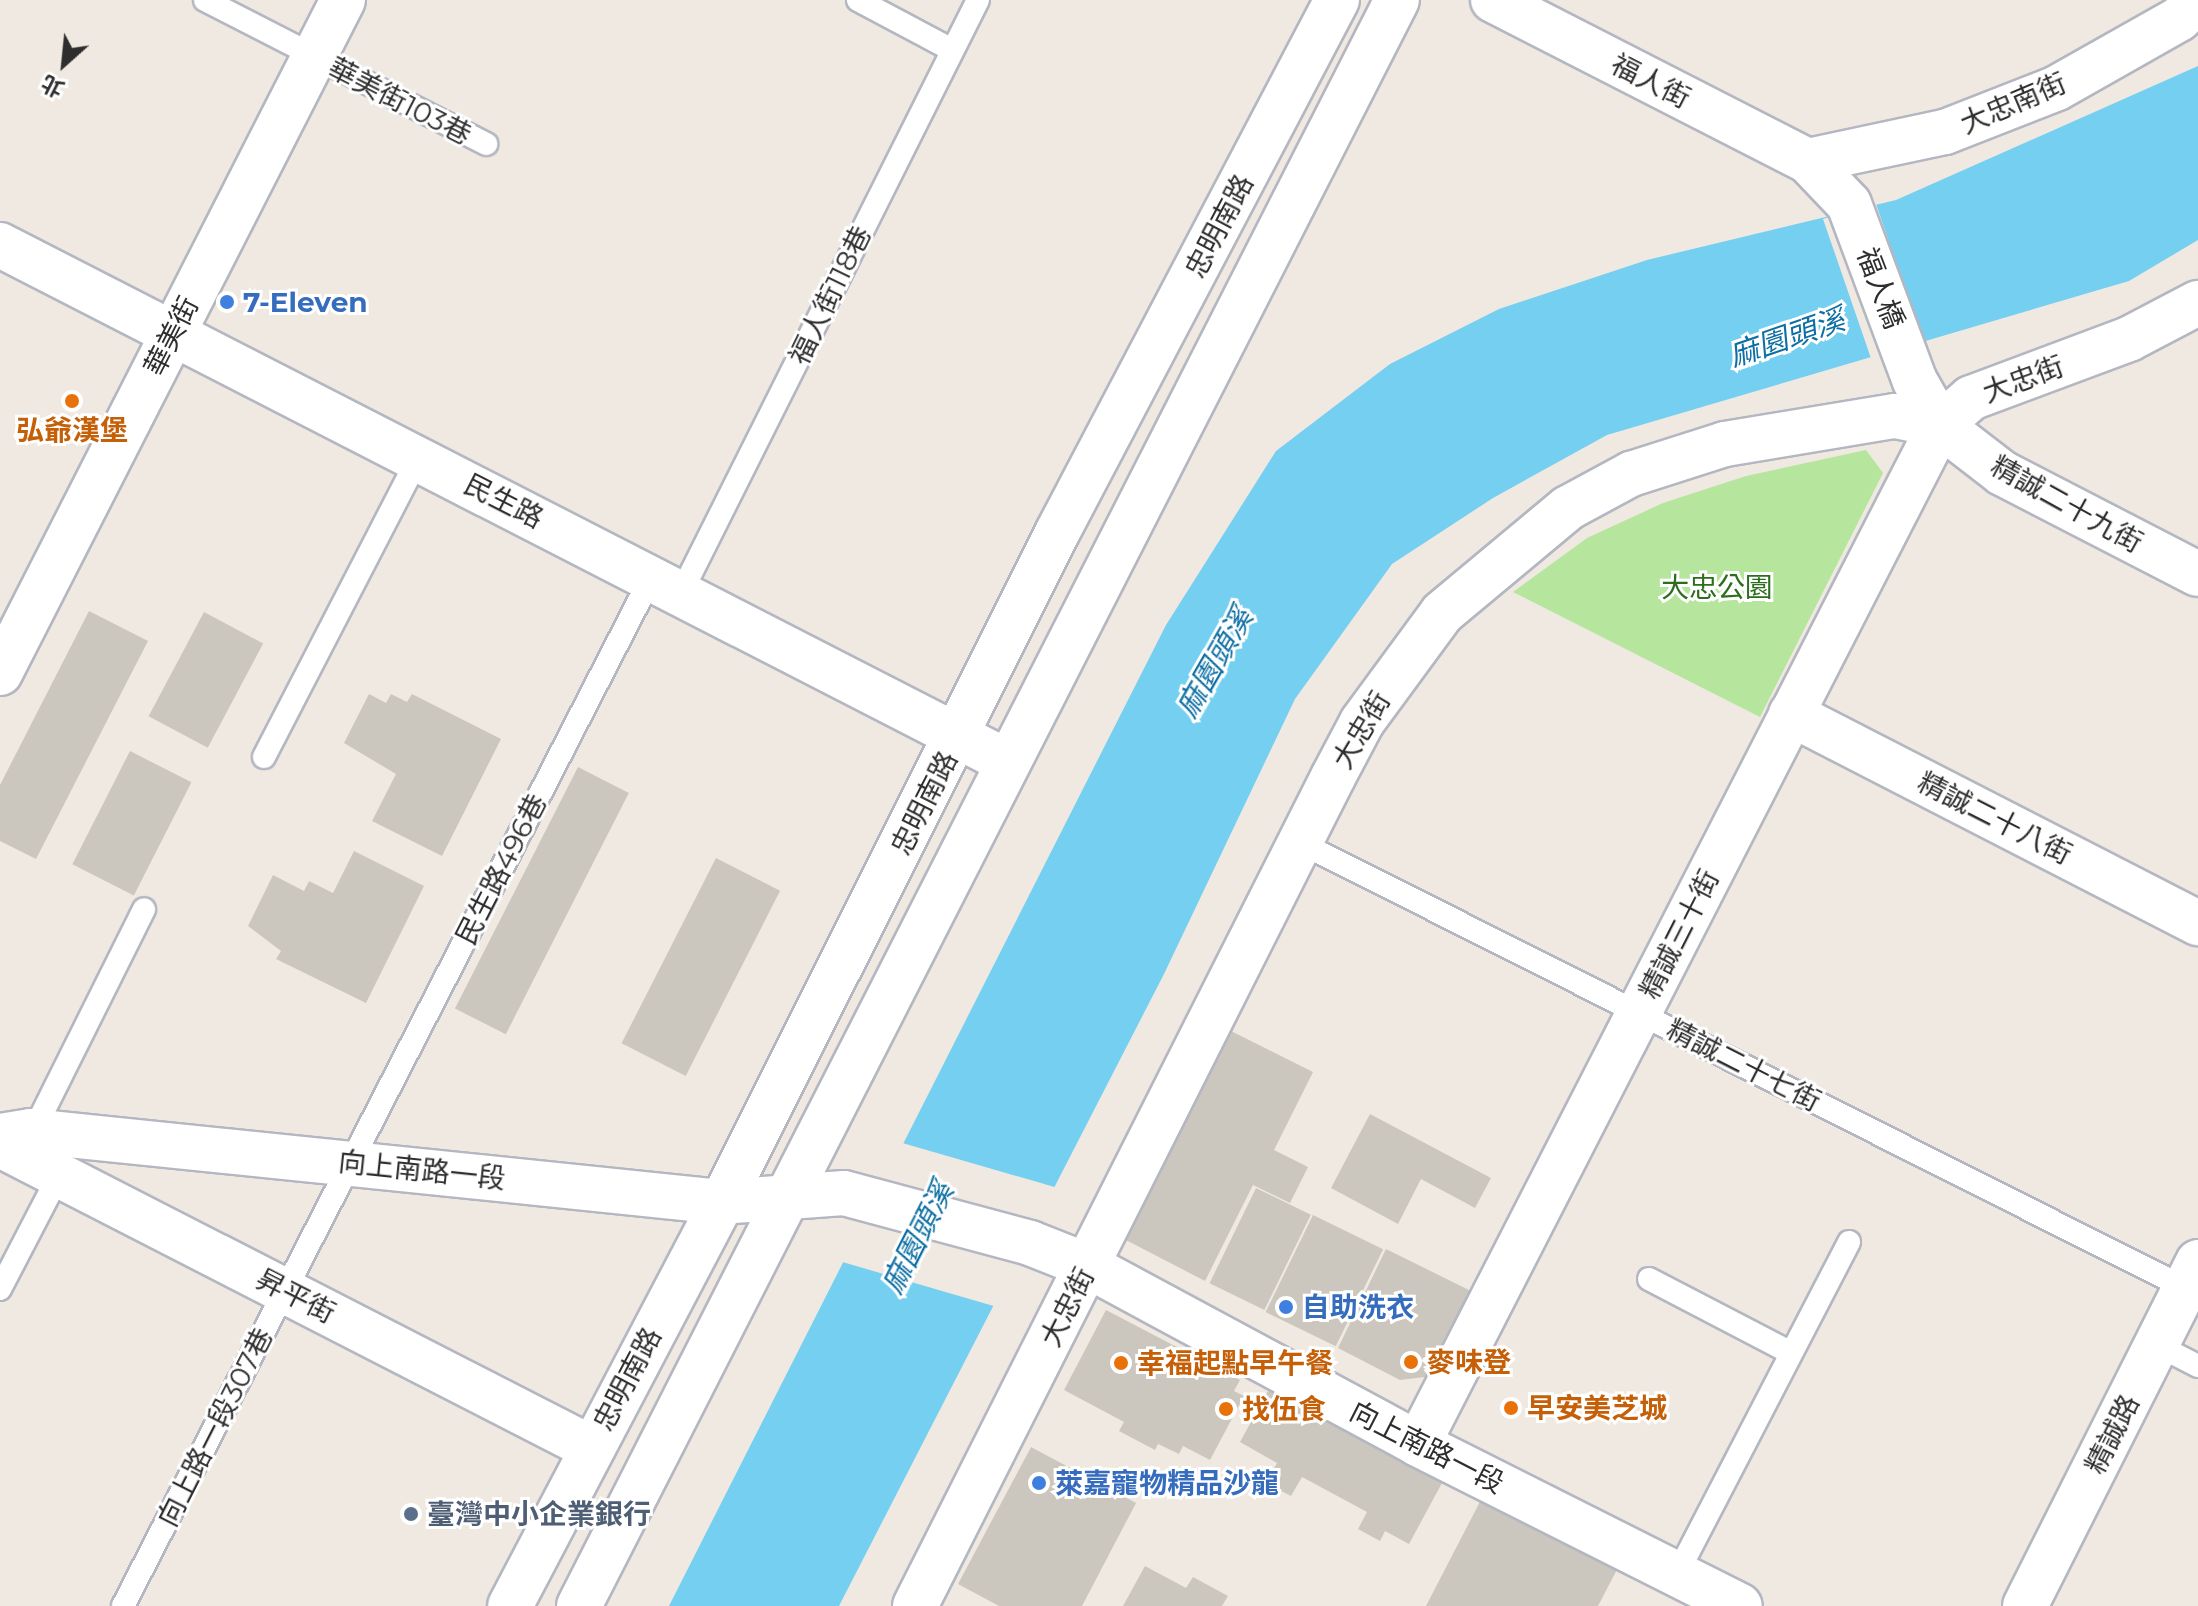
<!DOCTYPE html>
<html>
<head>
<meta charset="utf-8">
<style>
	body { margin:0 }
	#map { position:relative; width:2198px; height:1606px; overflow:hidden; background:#efe9e1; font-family:Montserrat,"Noto Sans TC",sans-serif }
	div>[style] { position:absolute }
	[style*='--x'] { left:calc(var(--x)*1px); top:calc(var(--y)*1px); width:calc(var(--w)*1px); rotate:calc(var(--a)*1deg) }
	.green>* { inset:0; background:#b6e59e }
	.water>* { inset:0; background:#75cff0 }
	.pier>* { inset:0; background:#efe9e1; transform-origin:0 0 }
	.building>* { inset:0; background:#cbc7bf; transform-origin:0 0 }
	.roads { filter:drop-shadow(2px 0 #b4b7c1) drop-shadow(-2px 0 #b4b7c1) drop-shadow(0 2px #b4b7c1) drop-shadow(0 -2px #b4b7c1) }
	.lane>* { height:22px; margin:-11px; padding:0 11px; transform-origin:11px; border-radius:11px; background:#fff }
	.street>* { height:44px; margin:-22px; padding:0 22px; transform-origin:22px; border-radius:22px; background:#fff }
	.secondary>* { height:44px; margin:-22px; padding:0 22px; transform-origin:22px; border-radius:22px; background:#fff }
	.dots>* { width:22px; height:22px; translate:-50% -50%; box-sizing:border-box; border:4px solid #fff; border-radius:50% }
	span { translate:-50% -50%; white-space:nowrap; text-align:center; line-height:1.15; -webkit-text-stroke:6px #fff; paint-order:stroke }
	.street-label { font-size:28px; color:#2e2e2e }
	.shop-label { font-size:28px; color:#366cbe; font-weight:700 }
	.left { translate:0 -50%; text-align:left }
	.food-label { font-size:28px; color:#c56008; font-weight:700 }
	.park-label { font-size:28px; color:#2c6e1b }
	.service-label { font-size:28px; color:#4e5e75; font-weight:700 }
	.water-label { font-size:30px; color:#0d6fa3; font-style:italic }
	.north { position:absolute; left:24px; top:24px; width:80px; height:80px; -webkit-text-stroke:6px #fff; paint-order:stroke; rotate:207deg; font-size:22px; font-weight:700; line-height:32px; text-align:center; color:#2e2e2e }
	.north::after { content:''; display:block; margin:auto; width:28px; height:36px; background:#2e2e2e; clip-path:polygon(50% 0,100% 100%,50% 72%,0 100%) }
</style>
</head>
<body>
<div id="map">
	<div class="green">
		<i style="clip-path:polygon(1866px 450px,1883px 473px,1760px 717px,1513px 592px,1587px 538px,1663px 503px,1746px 476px)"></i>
	</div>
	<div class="water">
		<i style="clip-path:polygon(2198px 66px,2198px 240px,2129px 281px,1607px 435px,1493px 498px,1392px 564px,1295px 699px,1164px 974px,839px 1606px,669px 1606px,1166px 625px,1276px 451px,1390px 364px,1499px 309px,1647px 260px,1896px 200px)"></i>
	</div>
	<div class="pier">
		<i style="left:1875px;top:201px;width:156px;height:55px;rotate:71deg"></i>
		<i style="clip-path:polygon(899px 1142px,1058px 1188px,997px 1307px,839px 1261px)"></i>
	</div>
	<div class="building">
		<i style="clip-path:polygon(89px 611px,148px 641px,36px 859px,0 841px,0 785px)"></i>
		<i style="left:204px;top:612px;width:67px;height:118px;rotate:28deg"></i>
		<i style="clip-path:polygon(369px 694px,386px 703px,391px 694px,407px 702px,412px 694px,501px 739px,442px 856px,372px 821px,396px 774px,344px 743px)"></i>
		<i style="left:130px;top:751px;width:69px;height:127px;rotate:27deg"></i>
		<i style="left:578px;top:767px;width:57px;height:271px;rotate:27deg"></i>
		<i style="clip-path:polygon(354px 851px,424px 886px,366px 1003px,276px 959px,281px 951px,248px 926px,273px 875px,304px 891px,309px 881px,333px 893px)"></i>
		<i style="left:716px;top:858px;width:72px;height:208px;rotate:27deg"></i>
		<i style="clip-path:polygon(1227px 1029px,1313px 1072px,1274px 1150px,1308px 1167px,1290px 1203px,1253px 1185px,1205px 1281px,1122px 1238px)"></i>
		<i style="clip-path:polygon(1370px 1114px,1491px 1178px,1475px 1208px,1421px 1179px,1398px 1224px,1331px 1188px)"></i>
		<i style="left:1256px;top:1188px;width:61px;height:106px;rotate:26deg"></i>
		<i style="left:1313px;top:1215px;width:78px;height:108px;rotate:26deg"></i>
		<i style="clip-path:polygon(1386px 1249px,1477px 1294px,1455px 1337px,1447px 1334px,1425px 1377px,1400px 1380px,1338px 1348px)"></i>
		<i style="clip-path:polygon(1106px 1310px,1240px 1380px,1234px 1391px,1244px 1396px,1210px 1460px,1183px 1446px,1179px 1454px,1158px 1444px,1155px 1450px,1119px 1431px,1124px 1422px,1064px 1390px)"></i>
		<i style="clip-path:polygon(1268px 1391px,1442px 1483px,1409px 1544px,1385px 1531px,1380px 1541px,1358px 1529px,1367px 1512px,1302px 1477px,1291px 1496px,1266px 1483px,1277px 1463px,1240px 1442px)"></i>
		<i style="clip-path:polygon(1031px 1447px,1136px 1503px,1082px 1606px,999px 1606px,958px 1584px)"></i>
		<i style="clip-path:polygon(1486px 1490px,1622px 1560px,1598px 1606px,1426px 1606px)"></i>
		<i style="clip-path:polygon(1145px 1566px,1186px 1588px,1193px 1577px,1228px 1596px,1222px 1606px,1123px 1606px)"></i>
	</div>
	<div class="roads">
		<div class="lane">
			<i style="--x:205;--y:0;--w:316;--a:27.1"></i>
			<i style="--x:858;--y:0;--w:106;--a:28"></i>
			<i style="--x:682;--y:591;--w:661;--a:-63.4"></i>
			<i style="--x:264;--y:757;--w:338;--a:-62.7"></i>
			<i style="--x:1301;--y:843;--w:990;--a:26.72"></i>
			<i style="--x:32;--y:1134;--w:251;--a:-63.5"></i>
			<i style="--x:1649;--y:1279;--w:160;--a:27.5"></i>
			<i style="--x:0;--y:1289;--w:128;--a:-62.6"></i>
			<i style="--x:59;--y:1175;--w:6;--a:-129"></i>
			<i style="--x:2157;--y:1345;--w:46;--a:27.1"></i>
			<i style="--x:1677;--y:1574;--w:374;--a:-62.6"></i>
			<i style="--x:123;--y:1606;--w:1158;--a:-62.82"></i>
		</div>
		<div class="street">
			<i style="--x:1493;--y:0;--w:354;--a:27.1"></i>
			<i style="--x:1808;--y:161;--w:59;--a:46.4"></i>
			<i style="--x:1849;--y:204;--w:189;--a:69.6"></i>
			<i style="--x:1915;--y:381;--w:51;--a:60.4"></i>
			<i style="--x:1940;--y:425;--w:78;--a:37.7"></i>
			<i style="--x:2002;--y:473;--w:220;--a:27.3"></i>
			<i style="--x:1808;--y:161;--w:140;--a:-12"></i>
			<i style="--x:1945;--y:132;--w:120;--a:-21.4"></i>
			<i style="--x:2057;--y:88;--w:140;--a:-29.5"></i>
			<i style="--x:2179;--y:19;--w:26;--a:-43"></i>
			<i style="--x:0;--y:245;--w:1131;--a:27.15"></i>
			<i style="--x:0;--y:673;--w:755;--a:-62.99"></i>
			<i style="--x:1791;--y:714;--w:458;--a:27.2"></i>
			<i style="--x:0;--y:1136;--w:30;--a:-9"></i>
			<i style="--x:30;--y:1131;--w:696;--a:5.86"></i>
			<i style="--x:722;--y:1202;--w:122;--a:-4.2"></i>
			<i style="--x:844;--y:1193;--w:193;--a:15"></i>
			<i style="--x:1030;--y:1243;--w:62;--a:21.6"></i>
			<i style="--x:1088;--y:1266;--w:375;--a:28.3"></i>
			<i style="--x:1418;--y:1444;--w:360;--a:26.7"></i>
			<i style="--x:0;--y:1145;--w:664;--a:27.14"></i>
			<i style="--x:1418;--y:1444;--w:1145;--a:-62.88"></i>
			<i style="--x:1940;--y:425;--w:41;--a:-41.1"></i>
			<i style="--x:1971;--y:398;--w:169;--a:-20.5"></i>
			<i style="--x:2129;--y:339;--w:78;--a:-27.6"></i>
			<i style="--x:915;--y:1606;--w:928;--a:-63.24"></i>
			<i style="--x:1333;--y:777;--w:62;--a:-62.2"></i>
			<i style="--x:1362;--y:722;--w:135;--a:-53.7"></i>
			<i style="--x:1442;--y:613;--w:164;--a:-39.8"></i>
			<i style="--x:1568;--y:508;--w:72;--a:-28.4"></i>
			<i style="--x:1631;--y:474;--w:99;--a:-17.7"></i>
			<i style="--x:1725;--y:444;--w:172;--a:-9.4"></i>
			<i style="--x:1895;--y:416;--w:46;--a:11.3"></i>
			<i style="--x:2025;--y:1606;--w:385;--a:-63.3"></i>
		</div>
		<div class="secondary">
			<i style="--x:510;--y:1606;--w:456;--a:-62.3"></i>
			<i style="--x:722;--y:1202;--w:748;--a:-63.4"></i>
			<i style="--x:1057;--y:533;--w:602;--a:-62.29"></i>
			<i style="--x:579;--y:1606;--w:1802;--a:-63.01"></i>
		</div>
	</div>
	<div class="dots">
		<i style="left:227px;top:302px;background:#3f7fe0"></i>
		<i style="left:72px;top:401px;background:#e8710a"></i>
		<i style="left:1286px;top:1307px;background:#3f7fe0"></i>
		<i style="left:1411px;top:1362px;background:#e8710a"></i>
		<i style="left:1121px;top:1363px;background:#e8710a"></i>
		<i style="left:1511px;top:1408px;background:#e8710a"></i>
		<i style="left:1226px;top:1409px;background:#e8710a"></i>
		<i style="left:1039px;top:1483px;background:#3f7fe0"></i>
		<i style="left:411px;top:1514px;background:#5c6f8a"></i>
	</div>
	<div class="street-label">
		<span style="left:1651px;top:81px;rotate:27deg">福人街</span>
		<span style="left:400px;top:101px;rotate:27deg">華美街103巷</span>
		<span style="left:2013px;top:103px;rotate:-23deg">大忠南街</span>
		<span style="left:1219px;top:226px;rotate:-62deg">忠明南路</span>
		<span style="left:1881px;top:288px;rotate:69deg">福人橋</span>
		<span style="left:830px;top:295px;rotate:-64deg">福人街118巷</span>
		<span style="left:171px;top:336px;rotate:-63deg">華美街</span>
		<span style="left:2023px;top:379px;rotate:-20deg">大忠街</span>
		<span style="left:504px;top:501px;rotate:27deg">民生路</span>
		<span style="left:2067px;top:504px;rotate:29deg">精誠二十九街</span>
		<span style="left:1361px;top:730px;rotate:-59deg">大忠街</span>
		<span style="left:924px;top:803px;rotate:-63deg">忠明南路</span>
		<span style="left:1995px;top:818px;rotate:27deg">精誠二十八街</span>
		<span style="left:501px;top:869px;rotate:-63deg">民生路496巷</span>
		<span style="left:1679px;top:934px;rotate:-63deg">精誠三十街</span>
		<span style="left:1744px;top:1065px;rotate:27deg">精誠二十七街</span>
		<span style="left:422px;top:1170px;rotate:6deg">向上南路一段</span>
		<span style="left:296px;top:1296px;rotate:27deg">昇平街</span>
		<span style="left:1067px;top:1307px;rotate:-63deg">大忠街</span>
		<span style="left:627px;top:1379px;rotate:-62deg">忠明南路</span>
		<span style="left:215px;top:1427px;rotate:-63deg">向上路一段307巷</span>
		<span style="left:2112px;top:1434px;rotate:-63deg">精誠路</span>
		<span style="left:1427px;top:1447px;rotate:27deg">向上南路一段</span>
	</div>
	<div class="shop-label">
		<span class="left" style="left:243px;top:302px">7-Eleven</span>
		<span class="left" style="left:1302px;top:1307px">自助洗衣</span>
		<span class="left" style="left:1055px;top:1483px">萊嘉寵物精品沙龍</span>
	</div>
	<div class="food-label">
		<span style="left:72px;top:430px">弘爺漢堡</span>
		<span class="left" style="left:1427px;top:1362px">麥味登</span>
		<span class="left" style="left:1137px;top:1363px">幸福起點早午餐</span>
		<span class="left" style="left:1527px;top:1408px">早安美芝城</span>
		<span class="left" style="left:1242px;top:1409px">找伍食</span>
	</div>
	<div class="park-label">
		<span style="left:1717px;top:587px">大忠公園</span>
	</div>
	<div class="service-label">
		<span class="left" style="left:427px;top:1514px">臺灣中小企業銀行</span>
	</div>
	<div class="water-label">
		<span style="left:1787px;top:338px;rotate:-19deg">麻園頭溪</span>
		<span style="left:1215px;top:663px;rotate:-60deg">麻園頭溪</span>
		<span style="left:918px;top:1238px;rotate:-63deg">麻園頭溪</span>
	</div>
	<div class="north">北</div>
</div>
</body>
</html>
